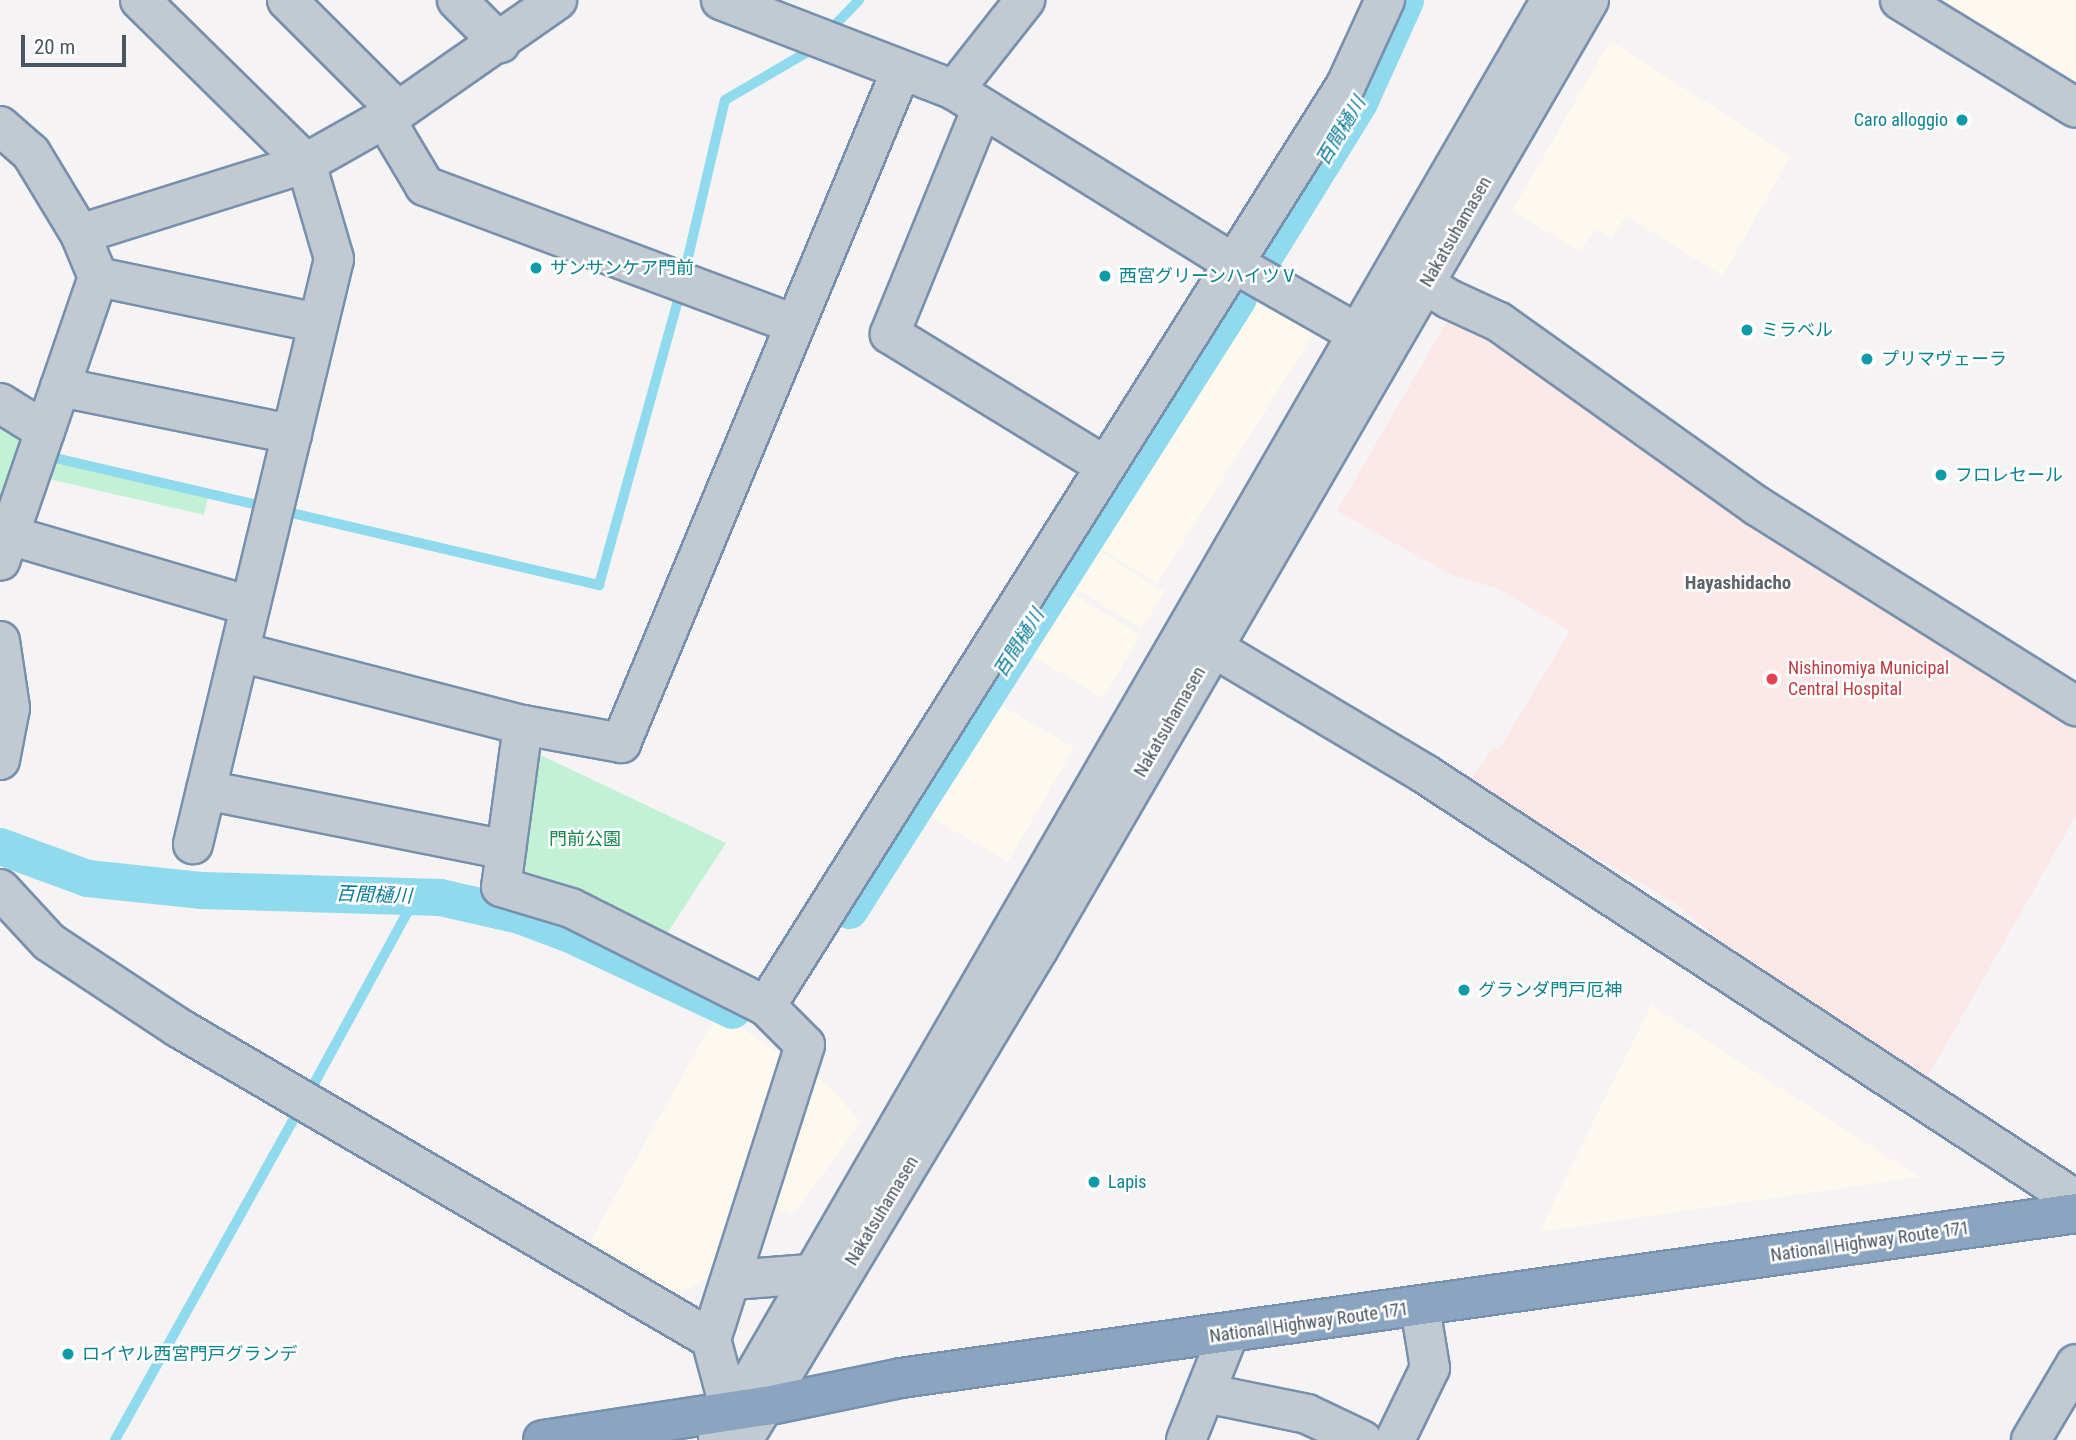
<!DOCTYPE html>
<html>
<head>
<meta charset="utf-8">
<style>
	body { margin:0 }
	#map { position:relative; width:2076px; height:1440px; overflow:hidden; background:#f5f3f3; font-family:"Roboto Condensed","Noto Sans JP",sans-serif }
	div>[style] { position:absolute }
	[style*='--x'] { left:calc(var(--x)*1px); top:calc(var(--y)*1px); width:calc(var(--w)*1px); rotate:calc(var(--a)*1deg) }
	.commercial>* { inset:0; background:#fdf9ef; transform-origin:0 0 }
	.medical>* { inset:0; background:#fce8e6 }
	.green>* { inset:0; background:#c3f1d5; transform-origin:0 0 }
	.stream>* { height:10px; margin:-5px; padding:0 5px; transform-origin:5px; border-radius:5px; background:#90daee }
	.canal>* { height:37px; margin:-18.5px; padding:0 18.5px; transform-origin:18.5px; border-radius:18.5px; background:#90daee }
	.roads { filter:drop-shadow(2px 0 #7690ad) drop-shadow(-2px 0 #7690ad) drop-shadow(0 2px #7690ad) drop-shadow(0 -2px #7690ad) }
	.minor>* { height:38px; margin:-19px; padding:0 19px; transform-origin:19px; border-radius:19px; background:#c1cad2 }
	.highway>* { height:38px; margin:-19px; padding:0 19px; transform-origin:19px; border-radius:19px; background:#8ba5c1 }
	.dots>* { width:19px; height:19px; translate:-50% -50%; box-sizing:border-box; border:4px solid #fff; border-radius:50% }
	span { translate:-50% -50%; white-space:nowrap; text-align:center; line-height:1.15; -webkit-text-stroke:5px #fff; paint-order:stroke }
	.culture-label { font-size:18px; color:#0d838f }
	.right { translate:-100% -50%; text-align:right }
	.left { translate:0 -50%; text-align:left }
	.street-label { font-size:18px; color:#4a5661 }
	.health-label { font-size:18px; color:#be3a42 }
	.park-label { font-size:18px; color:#17864f }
	.water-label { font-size:19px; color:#0c7c9b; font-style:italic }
	.neighbourhood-label { font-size:19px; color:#5f6368; font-weight:700 }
	.scale { position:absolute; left:21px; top:35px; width:105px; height:32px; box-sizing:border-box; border:4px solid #4a5661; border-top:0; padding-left:9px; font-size:21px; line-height:24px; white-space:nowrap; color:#4a5661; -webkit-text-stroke:5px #fff; paint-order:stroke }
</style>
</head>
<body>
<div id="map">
	<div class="commercial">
		<i style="clip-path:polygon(1943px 0,2076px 0,2076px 80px)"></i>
		<i style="clip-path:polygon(1610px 41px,1790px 156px,1723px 276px,1626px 216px,1612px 239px,1596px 229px,1579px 251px,1512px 211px)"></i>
		<i style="left:1248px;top:293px;width:77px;height:295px;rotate:32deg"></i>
		<i style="left:1090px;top:545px;width:88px;height:44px;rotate:32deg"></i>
		<i style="left:1063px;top:588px;width:91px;height:74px;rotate:31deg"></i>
		<i style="left:990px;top:699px;width:97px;height:132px;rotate:30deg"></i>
		<i style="clip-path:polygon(1651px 1005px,1846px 1130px,1919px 1177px,1539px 1232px)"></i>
		<i style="clip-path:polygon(718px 1012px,792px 1062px,713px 1275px,667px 1300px,584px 1252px)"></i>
		<i style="clip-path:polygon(812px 1069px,861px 1122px,792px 1216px,767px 1202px)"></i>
	</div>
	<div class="medical">
		<i style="clip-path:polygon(1447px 321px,1482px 335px,2076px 728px,2076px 815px,1927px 1078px,1725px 944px,1675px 903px,1468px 782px,1493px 748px,1499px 750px,1570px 631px,1499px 589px,1452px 575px,1337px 511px)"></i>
	</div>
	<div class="green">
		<i style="clip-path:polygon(0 417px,21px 429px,29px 447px,0 528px)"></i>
		<i style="left:55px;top:462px;width:157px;height:18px;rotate:13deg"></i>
		<i style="clip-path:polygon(534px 752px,726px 843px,666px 935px,512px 871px)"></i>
	</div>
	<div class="stream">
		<i style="--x:834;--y:26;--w:36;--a:-46"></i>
		<i style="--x:51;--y:457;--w:212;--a:13.1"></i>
		<i style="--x:283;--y:511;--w:325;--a:13.2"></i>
		<i style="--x:599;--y:585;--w:296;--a:-74.5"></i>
		<i style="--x:678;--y:300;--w:205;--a:-76.8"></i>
		<i style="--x:725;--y:100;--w:95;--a:-30.3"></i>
		<i style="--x:310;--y:1091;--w:223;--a:-61.4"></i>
		<i style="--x:115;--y:1440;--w:380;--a:-60.9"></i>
	</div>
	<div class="canal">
		<i style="--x:1264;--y:256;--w:181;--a:-58.3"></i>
		<i style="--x:1359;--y:102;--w:112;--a:-65.7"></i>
		<i style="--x:0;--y:846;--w:93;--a:20.2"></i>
		<i style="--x:87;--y:878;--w:116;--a:6"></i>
		<i style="--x:202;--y:890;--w:238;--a:1.7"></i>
		<i style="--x:440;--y:897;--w:81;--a:12.8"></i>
		<i style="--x:519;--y:915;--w:54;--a:20.4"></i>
		<i style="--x:570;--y:934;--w:179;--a:25.1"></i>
		<i style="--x:849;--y:910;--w:725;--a:-57.56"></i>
	</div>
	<div class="roads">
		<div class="minor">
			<i style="--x:140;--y:0;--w:233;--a:44.5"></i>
			<i style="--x:306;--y:163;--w:100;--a:73.7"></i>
			<i style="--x:334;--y:259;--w:602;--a:103.55"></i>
			<i style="--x:287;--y:0;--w:157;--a:45"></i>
			<i style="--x:457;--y:0;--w:61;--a:45"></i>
			<i style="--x:721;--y:0;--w:250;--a:21.1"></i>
			<i style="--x:954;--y:90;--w:328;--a:31.8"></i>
			<i style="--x:1233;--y:263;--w:144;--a:29.6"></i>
			<i style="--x:1900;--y:0;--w:206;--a:31.5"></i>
			<i style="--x:954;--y:90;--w:115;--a:-51.7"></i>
			<i style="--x:982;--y:108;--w:244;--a:112.2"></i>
			<i style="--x:890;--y:334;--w:252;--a:31.5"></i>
			<i style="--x:385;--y:119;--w:78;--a:59.2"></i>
			<i style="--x:425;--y:186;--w:392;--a:20.5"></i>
			<i style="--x:0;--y:126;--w:41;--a:41.1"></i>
			<i style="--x:31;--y:153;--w:95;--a:58.8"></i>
			<i style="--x:80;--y:234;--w:47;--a:67.3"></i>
			<i style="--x:98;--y:277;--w:300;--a:109"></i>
			<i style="--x:80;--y:234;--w:237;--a:-17.4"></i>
			<i style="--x:306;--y:163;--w:106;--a:-29.5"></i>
			<i style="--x:398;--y:111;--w:194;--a:-34.9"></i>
			<i style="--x:1405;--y:271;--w:52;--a:32.5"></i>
			<i style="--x:1449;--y:299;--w:55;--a:24.7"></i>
			<i style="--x:1499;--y:322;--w:317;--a:35.5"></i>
			<i style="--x:1757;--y:506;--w:377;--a:32.1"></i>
			<i style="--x:98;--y:277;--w:225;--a:11.8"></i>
			<i style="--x:60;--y:387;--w:237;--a:11.5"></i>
			<i style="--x:0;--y:403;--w:53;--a:31.9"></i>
			<i style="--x:9;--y:535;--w:251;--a:16.4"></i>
			<i style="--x:1192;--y:635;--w:271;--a:30.8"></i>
			<i style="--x:1425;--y:774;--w:778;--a:33.2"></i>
			<i style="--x:0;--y:641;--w:68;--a:81.5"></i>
			<i style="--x:10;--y:708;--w:53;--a:100.9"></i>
			<i style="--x:240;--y:652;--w:292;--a:14.5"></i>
			<i style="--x:523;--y:725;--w:100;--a:10.4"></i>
			<i style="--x:621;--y:743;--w:726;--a:-67.39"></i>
			<i style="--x:523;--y:725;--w:163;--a:97.7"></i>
			<i style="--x:501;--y:887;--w:73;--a:16.7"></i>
			<i style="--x:571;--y:908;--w:218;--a:26.7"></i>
			<i style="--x:766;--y:1006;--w:55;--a:45"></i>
			<i style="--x:805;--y:1045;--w:309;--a:107.7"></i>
			<i style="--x:711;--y:1339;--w:73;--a:75"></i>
			<i style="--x:206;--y:790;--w:306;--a:11.3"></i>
			<i style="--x:0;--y:889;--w:72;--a:47.2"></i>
			<i style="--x:49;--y:942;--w:156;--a:33.5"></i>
			<i style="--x:179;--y:1028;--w:616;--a:30.31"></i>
			<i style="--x:766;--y:1006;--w:1088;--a:-57.8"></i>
			<i style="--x:1346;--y:85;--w:94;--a:-65.4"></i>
			<i style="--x:732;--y:1280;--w:78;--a:-4.4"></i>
			<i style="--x:1205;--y:1393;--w:104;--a:11.6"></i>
			<i style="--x:1307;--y:1414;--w:61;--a:25.3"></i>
			<i style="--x:718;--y:1438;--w:1662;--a:-59.92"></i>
			<i style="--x:743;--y:1440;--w:574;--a:-58.97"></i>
			<i style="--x:1039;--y:948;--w:1096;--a:-59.88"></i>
			<i style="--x:1186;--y:1440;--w:113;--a:-68.2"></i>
			<i style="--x:1395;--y:1440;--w:80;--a:-64.1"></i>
			<i style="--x:1430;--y:1368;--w:62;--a:-99.3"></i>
			<i style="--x:2031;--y:1440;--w:88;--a:-59.4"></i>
		</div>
		<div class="highway">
			<i style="--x:543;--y:1440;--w:226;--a:-8.7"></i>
			<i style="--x:766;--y:1406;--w:138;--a:-11.7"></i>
			<i style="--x:901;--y:1378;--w:1187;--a:-7.99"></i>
		</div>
	</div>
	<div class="dots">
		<i style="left:1962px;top:120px;background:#0f9aa8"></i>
		<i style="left:536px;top:268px;background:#0f9aa8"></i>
		<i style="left:1105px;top:276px;background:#0f9aa8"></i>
		<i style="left:1747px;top:330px;background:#0f9aa8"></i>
		<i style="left:1867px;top:359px;background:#0f9aa8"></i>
		<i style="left:1941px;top:475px;background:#0f9aa8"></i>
		<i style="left:1772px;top:679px;background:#e0444e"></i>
		<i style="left:1464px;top:990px;background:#0f9aa8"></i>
		<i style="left:1094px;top:1182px;background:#0f9aa8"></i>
		<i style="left:68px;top:1354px;background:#0f9aa8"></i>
	</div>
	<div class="culture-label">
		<span class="right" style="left:1948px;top:120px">Caro alloggio</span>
		<span class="left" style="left:550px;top:268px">サンサンケア門前</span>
		<span class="left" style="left:1119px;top:276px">西宮グリーンハイツⅤ</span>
		<span class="left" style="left:1761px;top:330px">ミラベル</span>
		<span class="left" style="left:1881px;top:359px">プリマヴェーラ</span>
		<span class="left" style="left:1955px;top:475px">フロレセール</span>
		<span class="left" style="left:1478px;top:990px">グランダ門戸厄神</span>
		<span class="left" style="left:1108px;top:1182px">Lapis</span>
		<span class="left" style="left:82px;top:1354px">ロイヤル西宮門戸グランデ</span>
	</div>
	<div class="street-label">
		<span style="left:1456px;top:232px;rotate:-60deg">Nakatsuhamasen</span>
		<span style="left:1170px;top:722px;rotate:-60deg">Nakatsuhamasen</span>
		<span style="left:882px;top:1211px;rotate:-59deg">Nakatsuhamasen</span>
		<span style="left:1870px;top:1242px;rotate:-8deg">National Highway Route 171</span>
		<span style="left:1309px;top:1323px;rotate:-8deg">National Highway Route 171</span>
	</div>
	<div class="health-label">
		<span class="left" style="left:1788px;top:679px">Nishinomiya Municipal<br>Central Hospital</span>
	</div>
	<div class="park-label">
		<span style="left:585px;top:839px">門前公園</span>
	</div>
	<div class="water-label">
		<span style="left:1341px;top:131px;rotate:-59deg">百間樋川</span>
		<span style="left:1019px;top:643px;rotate:-58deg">百間樋川</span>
		<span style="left:374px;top:895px;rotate:2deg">百間樋川</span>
	</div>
	<div class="neighbourhood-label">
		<span style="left:1738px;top:583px">Hayashidacho</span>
	</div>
	<div class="scale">20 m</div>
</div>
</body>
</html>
